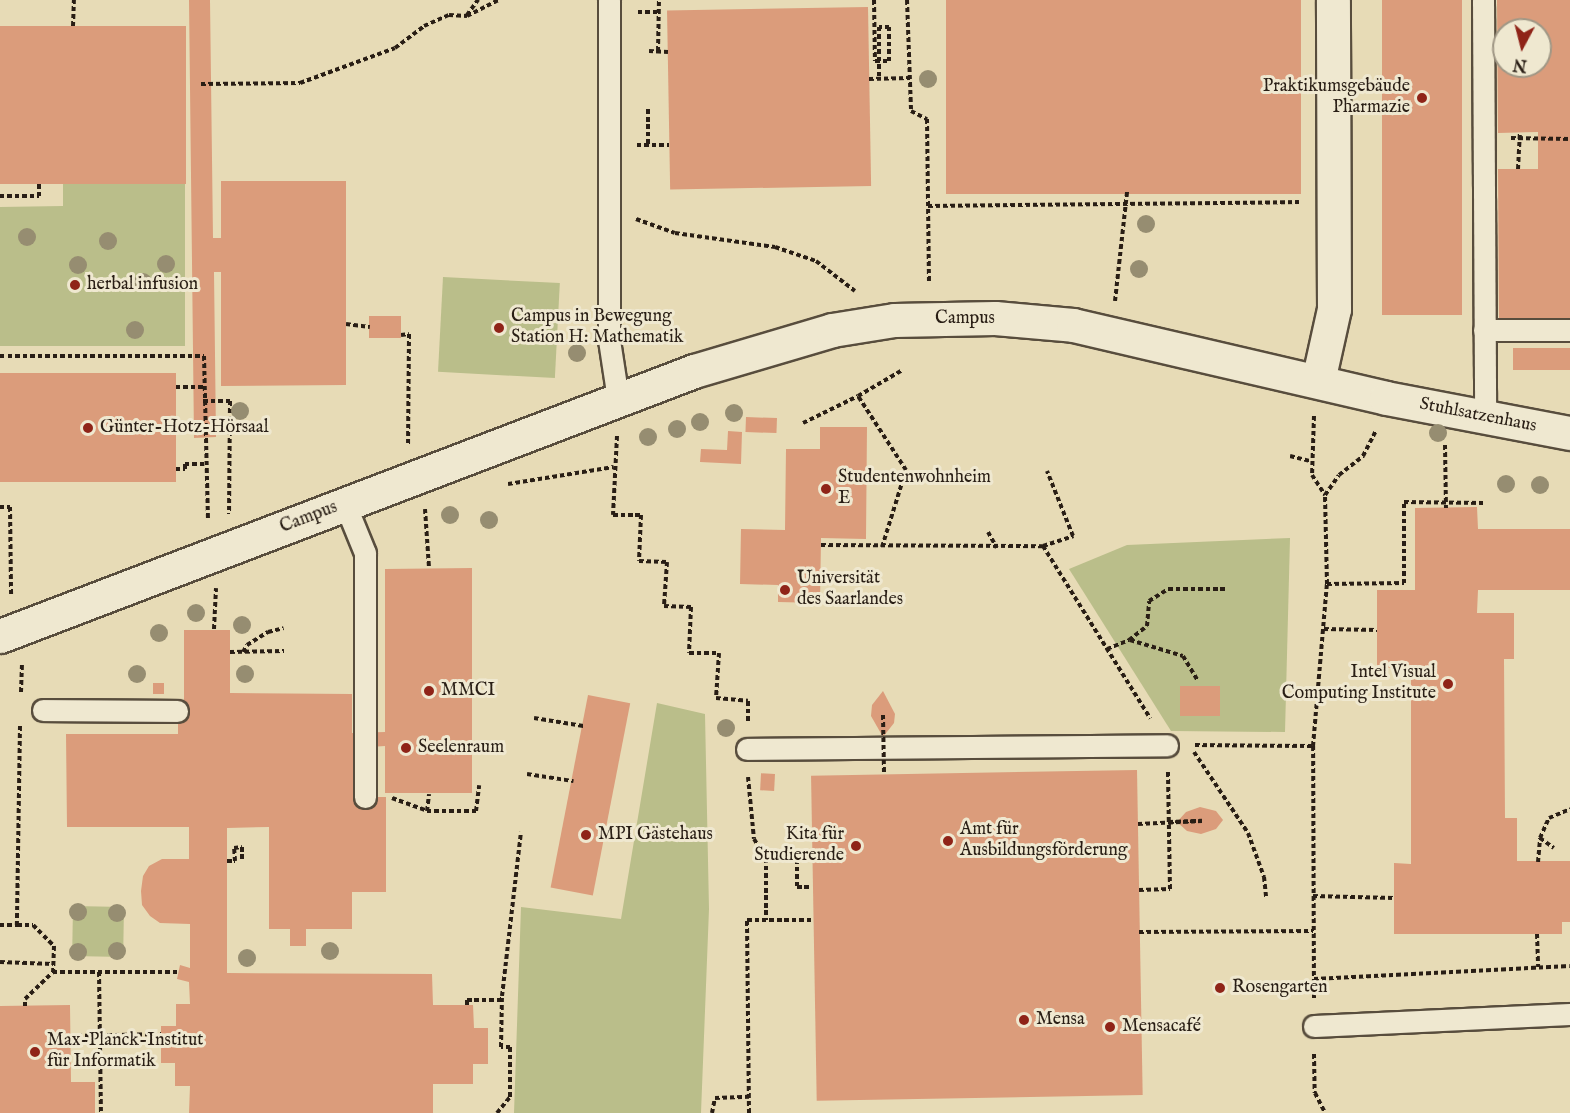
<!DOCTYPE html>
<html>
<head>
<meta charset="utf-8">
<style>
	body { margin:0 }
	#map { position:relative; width:1570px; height:1113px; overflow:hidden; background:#e7dbb6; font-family:"IM FELL English",serif }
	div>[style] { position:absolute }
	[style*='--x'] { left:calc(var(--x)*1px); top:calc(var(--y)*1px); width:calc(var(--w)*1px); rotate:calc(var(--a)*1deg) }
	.green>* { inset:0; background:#babe8a; transform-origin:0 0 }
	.building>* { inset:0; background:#db9c7b; transform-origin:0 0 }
	.path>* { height:4px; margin-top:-2px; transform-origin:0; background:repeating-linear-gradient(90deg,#291e15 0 4.5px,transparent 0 7.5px) }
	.roads { filter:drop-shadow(2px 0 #584d3d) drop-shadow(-2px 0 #584d3d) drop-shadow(0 2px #584d3d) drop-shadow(0 -2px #584d3d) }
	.service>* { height:21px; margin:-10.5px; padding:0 10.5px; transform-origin:10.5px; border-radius:10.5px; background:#efe8d0 }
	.minor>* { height:33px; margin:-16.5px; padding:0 16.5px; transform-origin:16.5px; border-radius:16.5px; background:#efe8d0 }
	.tertiary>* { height:33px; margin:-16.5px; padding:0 16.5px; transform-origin:16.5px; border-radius:16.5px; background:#efe8d0 }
	.path-bridge>* { height:4px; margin-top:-2px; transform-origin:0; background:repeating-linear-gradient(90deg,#291e15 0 4.5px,transparent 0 7.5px) }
	.trees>* { width:18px; height:18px; margin:-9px; border-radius:50%; background:#968d71 }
	.dots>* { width:16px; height:16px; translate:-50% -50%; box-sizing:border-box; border:3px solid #efe8d0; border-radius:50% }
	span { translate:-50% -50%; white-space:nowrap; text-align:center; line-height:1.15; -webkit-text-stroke:6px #efe8d0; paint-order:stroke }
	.poi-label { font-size:18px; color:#291e15 }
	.right { translate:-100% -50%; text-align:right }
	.left { translate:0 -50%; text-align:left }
	.street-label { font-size:18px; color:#291e15 }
	.north { position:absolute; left:1492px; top:18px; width:60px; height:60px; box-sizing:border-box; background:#efe8d0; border:2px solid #a09785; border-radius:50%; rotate:187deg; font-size:16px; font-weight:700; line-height:24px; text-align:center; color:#291e15 }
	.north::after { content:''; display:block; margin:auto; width:21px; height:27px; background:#8f2418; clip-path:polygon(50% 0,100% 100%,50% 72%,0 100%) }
</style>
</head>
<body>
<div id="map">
	<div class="green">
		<i style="clip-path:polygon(63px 184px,185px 184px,185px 346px,0 346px,0 207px,63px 206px)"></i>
		<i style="left:443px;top:277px;width:117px;height:95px;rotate:3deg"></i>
		<i style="clip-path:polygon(1290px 538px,1285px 732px,1171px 731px,1069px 569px,1127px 545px)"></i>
		<i style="clip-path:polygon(657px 703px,705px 714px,709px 909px,701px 1113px,514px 1113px,521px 907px,621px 919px)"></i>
		<i style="left:73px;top:906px;width:51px;height:50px;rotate:1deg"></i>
	</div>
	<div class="building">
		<i style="clip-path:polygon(189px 0,210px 0,213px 238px,221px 238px,221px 181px,346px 181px,346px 385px,221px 386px,221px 272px,214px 272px,216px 437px,194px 438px)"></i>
		<i style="left:946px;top:0;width:355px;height:194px"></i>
		<i style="left:1382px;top:0;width:80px;height:315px"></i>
		<i style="clip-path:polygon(evenodd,1497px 0,1570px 0,1570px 319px,1499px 319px,1498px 169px,1538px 169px,1538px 132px,1498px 133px,1497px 0,1504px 30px,1540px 30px,1540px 66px,1504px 66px,1504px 30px)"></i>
		<i style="left:868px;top:7px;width:179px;height:201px;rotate:89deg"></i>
		<i style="left:0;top:26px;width:186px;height:158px"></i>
		<i style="left:369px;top:316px;width:32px;height:22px"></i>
		<i style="left:1513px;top:348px;width:57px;height:22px"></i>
		<i style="left:0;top:373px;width:176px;height:109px"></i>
		<i style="left:746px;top:417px;width:31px;height:15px;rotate:2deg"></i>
		<i style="clip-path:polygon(820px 427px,867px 427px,866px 539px,821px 538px,820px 603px,778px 602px,778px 585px,740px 584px,741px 529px,785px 530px,786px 449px,820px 449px)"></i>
		<i style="clip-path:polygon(728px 431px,742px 432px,741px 464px,700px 462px,701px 449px,727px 450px)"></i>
		<i style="clip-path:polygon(1477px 507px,1478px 529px,1570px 529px,1570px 590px,1478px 590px,1477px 613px,1514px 613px,1514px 659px,1504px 659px,1505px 818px,1517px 818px,1517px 861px,1570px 861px,1570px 922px,1562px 922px,1562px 934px,1394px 934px,1394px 863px,1411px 864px,1411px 668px,1377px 668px,1377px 590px,1415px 590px,1415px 508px)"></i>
		<i style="clip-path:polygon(472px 568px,472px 793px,385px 793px,385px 746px,353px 748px,353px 797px,386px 797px,386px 892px,352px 892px,352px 929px,306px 929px,306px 946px,290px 946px,290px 929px,269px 929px,269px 827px,227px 828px,227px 973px,432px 974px,433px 1005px,473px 1005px,474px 1028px,488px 1028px,488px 1064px,473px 1064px,473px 1084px,433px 1084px,433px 1113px,189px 1113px,190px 1086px,175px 1086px,175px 1063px,161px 1063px,161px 1026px,176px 1026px,176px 1004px,190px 1004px,189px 982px,177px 979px,180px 965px,190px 968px,190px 924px,160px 923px,150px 916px,142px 905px,141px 891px,143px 876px,149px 866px,162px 859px,189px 859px,189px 827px,67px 827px,66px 734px,178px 734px,178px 699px,184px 700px,184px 630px,230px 630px,230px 693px,352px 694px,352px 733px,385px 732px,385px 569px)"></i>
		<i style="left:153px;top:683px;width:11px;height:11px"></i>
		<i style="left:1180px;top:686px;width:40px;height:30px"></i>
		<i style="clip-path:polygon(883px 691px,895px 714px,894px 723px,883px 737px,871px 716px,872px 705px)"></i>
		<i style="left:588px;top:695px;width:43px;height:196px;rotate:11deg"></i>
		<i style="left:1137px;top:770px;width:325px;height:326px;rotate:89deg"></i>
		<i style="left:775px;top:774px;width:17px;height:14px;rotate:93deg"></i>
		<i style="clip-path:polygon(1200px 807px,1216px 811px,1223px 820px,1216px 829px,1201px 834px,1187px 831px,1177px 822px,1186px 812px)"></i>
		<i style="clip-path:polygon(70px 1005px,71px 1082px,95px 1082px,95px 1113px,0 1113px,0 1006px)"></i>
	</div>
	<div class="path">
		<i style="--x:874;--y:0;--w:61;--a:89.1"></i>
		<i style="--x:875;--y:61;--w:14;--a:0"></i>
		<i style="--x:889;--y:61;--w:34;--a:-90"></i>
		<i style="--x:889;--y:27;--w:10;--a:180"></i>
		<i style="--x:879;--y:27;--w:52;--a:90"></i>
		<i style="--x:907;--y:0;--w:111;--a:87.9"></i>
		<i style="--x:911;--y:111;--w:18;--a:27"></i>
		<i style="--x:927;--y:119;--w:165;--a:89.3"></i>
		<i style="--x:638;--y:12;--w:21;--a:0"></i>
		<i style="--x:467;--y:15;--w:19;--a:-54"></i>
		<i style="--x:73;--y:26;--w:26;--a:-88"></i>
		<i style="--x:649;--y:51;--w:19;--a:3"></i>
		<i style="--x:658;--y:51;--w:51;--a:-88.9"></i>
		<i style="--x:869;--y:79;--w:41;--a:-1.4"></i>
		<i style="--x:201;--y:84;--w:99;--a:-0.6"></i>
		<i style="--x:300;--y:83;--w:101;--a:-20.2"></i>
		<i style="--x:395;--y:48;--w:36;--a:-37"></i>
		<i style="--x:424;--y:26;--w:27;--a:-24"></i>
		<i style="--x:449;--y:15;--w:18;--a:3"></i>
		<i style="--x:467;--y:16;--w:36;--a:-27"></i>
		<i style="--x:1511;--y:138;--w:59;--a:1"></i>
		<i style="--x:648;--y:144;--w:35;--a:-90"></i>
		<i style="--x:637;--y:145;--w:32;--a:0"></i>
		<i style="--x:1518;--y:169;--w:37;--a:-87"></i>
		<i style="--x:0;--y:196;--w:39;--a:0"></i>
		<i style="--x:39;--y:196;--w:12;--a:-90"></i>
		<i style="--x:928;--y:206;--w:371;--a:-0.6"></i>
		<i style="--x:636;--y:219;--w:41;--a:19.7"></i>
		<i style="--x:675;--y:233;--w:101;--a:8"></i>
		<i style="--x:775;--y:247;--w:43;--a:18.9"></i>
		<i style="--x:816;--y:261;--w:49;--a:37.6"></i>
		<i style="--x:1115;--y:301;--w:110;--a:-83.7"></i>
		<i style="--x:346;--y:324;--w:24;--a:7"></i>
		<i style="--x:401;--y:335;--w:8;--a:-7"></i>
		<i style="--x:409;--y:334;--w:112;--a:90.5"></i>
		<i style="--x:0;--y:356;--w:204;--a:0"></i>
		<i style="--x:204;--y:356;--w:164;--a:88.6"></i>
		<i style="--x:176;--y:387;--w:28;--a:0"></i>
		<i style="--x:203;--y:401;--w:27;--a:0"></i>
		<i style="--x:230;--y:401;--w:113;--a:90.5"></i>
		<i style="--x:1314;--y:416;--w:59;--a:91.9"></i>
		<i style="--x:1312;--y:475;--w:24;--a:57"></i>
		<i style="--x:803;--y:423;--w:61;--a:-26.1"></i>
		<i style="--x:617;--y:436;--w:79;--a:92.9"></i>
		<i style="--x:613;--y:515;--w:28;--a:0"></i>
		<i style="--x:641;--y:515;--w:46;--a:92.5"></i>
		<i style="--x:639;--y:561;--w:28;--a:2"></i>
		<i style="--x:667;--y:562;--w:44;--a:93.9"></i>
		<i style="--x:664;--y:606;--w:27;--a:2"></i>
		<i style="--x:691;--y:607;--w:46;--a:92.5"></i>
		<i style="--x:689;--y:653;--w:30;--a:0"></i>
		<i style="--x:719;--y:653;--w:45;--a:93.8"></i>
		<i style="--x:716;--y:698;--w:32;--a:5"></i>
		<i style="--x:748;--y:701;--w:20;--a:90"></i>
		<i style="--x:1445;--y:445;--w:63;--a:89.1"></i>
		<i style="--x:1290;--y:456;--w:21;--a:14"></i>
		<i style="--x:176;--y:469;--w:9;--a:0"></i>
		<i style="--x:185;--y:469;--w:5;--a:-90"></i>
		<i style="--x:185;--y:464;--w:22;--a:0"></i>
		<i style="--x:508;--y:484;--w:107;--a:-9.1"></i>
		<i style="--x:0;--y:507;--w:10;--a:0"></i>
		<i style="--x:10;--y:507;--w:88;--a:89.3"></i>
		<i style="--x:425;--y:509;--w:59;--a:86.1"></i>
		<i style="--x:988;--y:532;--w:18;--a:61"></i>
		<i style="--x:821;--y:545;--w:222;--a:0.3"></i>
		<i style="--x:1043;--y:546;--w:32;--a:-18"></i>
		<i style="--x:1073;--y:536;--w:70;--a:-111.8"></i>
		<i style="--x:1043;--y:546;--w:203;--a:58.1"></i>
		<i style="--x:882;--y:547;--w:81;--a:-72.7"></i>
		<i style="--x:906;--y:470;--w:88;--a:-123"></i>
		<i style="--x:858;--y:396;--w:50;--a:-30.2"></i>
		<i style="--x:1327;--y:584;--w:77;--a:-0.7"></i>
		<i style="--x:1404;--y:583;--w:81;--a:-90"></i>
		<i style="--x:1404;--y:502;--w:79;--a:0.7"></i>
		<i style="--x:214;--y:629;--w:41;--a:-87.2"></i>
		<i style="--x:1324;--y:629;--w:53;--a:1.1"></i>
		<i style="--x:1130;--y:640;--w:55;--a:16.8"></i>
		<i style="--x:1183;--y:656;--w:29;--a:59"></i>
		<i style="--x:1107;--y:649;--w:24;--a:-22"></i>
		<i style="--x:1129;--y:640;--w:23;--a:-38"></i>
		<i style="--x:1147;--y:626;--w:25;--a:-85"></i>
		<i style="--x:1149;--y:601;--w:22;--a:-32"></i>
		<i style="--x:1168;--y:589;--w:60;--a:0"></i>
		<i style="--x:230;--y:652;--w:54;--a:-1.1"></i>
		<i style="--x:243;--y:652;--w:8;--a:-60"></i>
		<i style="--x:247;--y:645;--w:25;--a:-32"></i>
		<i style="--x:268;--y:632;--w:16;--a:-14"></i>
		<i style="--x:21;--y:692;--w:29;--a:-88"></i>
		<i style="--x:534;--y:718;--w:50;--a:9.3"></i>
		<i style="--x:20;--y:726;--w:199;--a:90.9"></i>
		<i style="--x:17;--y:925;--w:16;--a:0"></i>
		<i style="--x:33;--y:925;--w:30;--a:45"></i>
		<i style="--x:54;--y:946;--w:26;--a:92"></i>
		<i style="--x:53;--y:972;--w:125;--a:0"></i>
		<i style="--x:1195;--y:745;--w:118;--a:0.5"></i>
		<i style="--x:1194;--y:752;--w:97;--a:56.3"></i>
		<i style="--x:1248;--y:833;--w:47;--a:70"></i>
		<i style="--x:1264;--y:877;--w:20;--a:84"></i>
		<i style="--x:527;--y:774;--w:47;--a:8.7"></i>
		<i style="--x:748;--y:777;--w:62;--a:84.5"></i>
		<i style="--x:754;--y:839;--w:22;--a:58"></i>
		<i style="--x:766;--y:858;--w:62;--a:90"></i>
		<i style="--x:392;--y:798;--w:37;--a:20"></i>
		<i style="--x:427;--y:811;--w:49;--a:0"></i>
		<i style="--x:476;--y:811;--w:26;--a:-83"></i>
		<i style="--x:427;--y:811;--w:17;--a:-83"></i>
		<i style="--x:1169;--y:822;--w:33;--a:-2"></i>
		<i style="--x:1540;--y:838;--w:17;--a:36"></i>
		<i style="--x:766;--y:858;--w:31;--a:2"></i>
		<i style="--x:797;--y:859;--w:28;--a:90"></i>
		<i style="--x:797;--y:887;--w:15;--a:0"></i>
		<i style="--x:227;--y:861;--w:8;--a:0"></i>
		<i style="--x:235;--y:861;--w:13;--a:-94"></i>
		<i style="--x:234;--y:848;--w:8;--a:-7"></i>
		<i style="--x:242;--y:847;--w:15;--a:90"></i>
		<i style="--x:1538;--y:862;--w:24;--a:-85"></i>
		<i style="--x:1540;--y:838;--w:22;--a:-66"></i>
		<i style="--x:1549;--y:818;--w:23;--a:-23"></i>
		<i style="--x:1139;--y:890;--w:31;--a:-2"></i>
		<i style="--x:1170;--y:889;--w:117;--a:-91"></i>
		<i style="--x:1313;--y:896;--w:81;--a:1.4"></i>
		<i style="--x:0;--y:925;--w:17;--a:0"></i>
		<i style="--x:1139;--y:932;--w:174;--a:-0.3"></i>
		<i style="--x:1537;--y:934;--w:33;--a:88"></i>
		<i style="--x:0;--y:962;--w:53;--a:2.2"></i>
		<i style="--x:99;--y:972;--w:141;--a:89.2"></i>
		<i style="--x:1314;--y:979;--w:256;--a:-2.9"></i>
		<i style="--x:1314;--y:998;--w:252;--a:-90.2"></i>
		<i style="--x:1313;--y:746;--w:163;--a:-85.1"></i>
		<i style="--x:1327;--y:584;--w:89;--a:-91.3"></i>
		<i style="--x:1325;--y:495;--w:24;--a:-55"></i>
		<i style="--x:1339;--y:475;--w:31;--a:-38"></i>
		<i style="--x:1363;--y:456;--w:28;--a:-63"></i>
		<i style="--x:467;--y:1005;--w:5;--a:-90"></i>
		<i style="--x:467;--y:1000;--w:35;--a:0"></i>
		<i style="--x:25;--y:1006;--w:7;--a:-90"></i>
		<i style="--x:25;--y:999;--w:39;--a:-44"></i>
		<i style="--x:1314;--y:1054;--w:39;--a:89"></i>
		<i style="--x:1315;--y:1093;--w:22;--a:63"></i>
		<i style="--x:497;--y:1113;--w:21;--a:-51"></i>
		<i style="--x:510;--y:1097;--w:50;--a:-90"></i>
		<i style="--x:510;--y:1047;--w:9;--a:180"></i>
		<i style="--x:501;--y:1047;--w:51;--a:-88.9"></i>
		<i style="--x:502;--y:996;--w:165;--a:-83.4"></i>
		<i style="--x:712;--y:1113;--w:15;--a:-79"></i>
		<i style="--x:715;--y:1098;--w:34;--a:-2"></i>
		<i style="--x:749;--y:1113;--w:193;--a:-90.6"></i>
		<i style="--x:747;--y:920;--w:66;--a:0"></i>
	</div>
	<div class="roads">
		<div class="service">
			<i style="--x:609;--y:0;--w:340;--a:90"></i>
			<i style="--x:609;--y:340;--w:60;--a:81.3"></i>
			<i style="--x:1483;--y:0;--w:418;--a:89.7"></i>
			<i style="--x:1484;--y:330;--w:86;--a:0"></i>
			<i style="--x:345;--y:504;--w:53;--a:67.8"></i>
			<i style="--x:365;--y:553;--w:244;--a:90"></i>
			<i style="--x:43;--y:710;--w:134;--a:0.4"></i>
			<i style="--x:747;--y:749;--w:420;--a:-0.5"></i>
			<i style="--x:1314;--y:1026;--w:256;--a:-2.7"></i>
		</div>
		<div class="minor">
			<i style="--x:1318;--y:381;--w:74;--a:-77.5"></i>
			<i style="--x:1334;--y:309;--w:309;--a:-90.2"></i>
		</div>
		<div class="tertiary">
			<i style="--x:0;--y:636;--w:743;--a:-20.9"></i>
			<i style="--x:694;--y:371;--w:144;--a:-16.5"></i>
			<i style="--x:832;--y:330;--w:63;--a:-9.2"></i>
			<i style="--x:894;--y:320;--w:101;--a:-1.1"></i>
			<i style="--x:995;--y:318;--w:78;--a:5.1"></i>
			<i style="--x:1073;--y:325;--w:321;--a:13.1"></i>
			<i style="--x:1386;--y:398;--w:187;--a:10.8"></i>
		</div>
	</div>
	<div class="path-bridge">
		<i style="--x:883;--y:715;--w:58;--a:89"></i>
		<i style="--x:1138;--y:824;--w:64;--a:-2.7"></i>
		<i style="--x:70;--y:1036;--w:91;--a:-1.3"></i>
	</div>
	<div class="trees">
		<i style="left:928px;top:79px"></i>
		<i style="left:1146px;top:224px"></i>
		<i style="left:27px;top:237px"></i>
		<i style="left:108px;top:241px"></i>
		<i style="left:166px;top:264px"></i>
		<i style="left:78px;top:265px"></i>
		<i style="left:1139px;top:269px"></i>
		<i style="left:143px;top:282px"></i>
		<i style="left:135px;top:330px"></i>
		<i style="left:577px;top:353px"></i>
		<i style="left:240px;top:411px"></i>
		<i style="left:734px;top:413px"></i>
		<i style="left:700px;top:422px"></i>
		<i style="left:677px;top:429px"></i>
		<i style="left:1438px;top:433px"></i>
		<i style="left:648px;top:437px"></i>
		<i style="left:1506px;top:484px"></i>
		<i style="left:1540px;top:485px"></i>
		<i style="left:450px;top:515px"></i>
		<i style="left:489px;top:520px"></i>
		<i style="left:196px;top:613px"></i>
		<i style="left:242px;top:625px"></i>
		<i style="left:159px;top:633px"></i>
		<i style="left:137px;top:674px"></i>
		<i style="left:245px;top:674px"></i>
		<i style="left:726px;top:728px"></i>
		<i style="left:78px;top:912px"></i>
		<i style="left:117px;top:913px"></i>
		<i style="left:117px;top:951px"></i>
		<i style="left:330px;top:951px"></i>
		<i style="left:78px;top:952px"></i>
		<i style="left:247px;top:958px"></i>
	</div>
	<div class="dots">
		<i style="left:1422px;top:98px;background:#8f2418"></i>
		<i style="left:75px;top:285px;background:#8f2418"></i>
		<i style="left:499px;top:328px;background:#8f2418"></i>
		<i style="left:88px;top:428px;background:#8f2418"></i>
		<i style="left:826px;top:489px;background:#8f2418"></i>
		<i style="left:785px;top:590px;background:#8f2418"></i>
		<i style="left:1448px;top:684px;background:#8f2418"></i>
		<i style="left:429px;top:691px;background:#8f2418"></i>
		<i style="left:406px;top:748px;background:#8f2418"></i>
		<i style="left:586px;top:835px;background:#8f2418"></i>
		<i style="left:948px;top:841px;background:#8f2418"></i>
		<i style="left:856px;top:846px;background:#8f2418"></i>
		<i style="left:1220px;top:988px;background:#8f2418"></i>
		<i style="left:1024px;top:1020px;background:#8f2418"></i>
		<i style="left:1110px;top:1027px;background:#8f2418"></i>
		<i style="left:35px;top:1052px;background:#8f2418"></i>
	</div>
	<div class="poi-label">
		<span class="right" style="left:1410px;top:98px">Praktikumsgebäude<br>Pharmazie</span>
		<span class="left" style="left:87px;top:285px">herbal infusion</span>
		<span class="left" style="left:511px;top:328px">Campus in Bewegung<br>Station H: Mathematik</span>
		<span class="left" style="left:100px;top:428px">Günter-Hotz-Hörsaal</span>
		<span class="left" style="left:838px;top:489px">Studentenwohnheim<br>E</span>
		<span class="left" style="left:797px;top:590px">Universität<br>des Saarlandes</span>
		<span class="right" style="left:1436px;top:684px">Intel Visual<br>Computing Institute</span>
		<span class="left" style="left:441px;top:691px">MMCI</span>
		<span class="left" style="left:418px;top:748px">Seelenraum</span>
		<span class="left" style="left:960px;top:841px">Amt für<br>Ausbildungsförderung</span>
		<span class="left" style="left:598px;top:835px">MPI Gästehaus</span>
		<span class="right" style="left:844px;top:846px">Kita für<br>Studierende</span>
		<span class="left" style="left:1232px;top:988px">Rosengarten</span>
		<span class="left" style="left:1036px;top:1020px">Mensa</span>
		<span class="left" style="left:1122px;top:1027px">Mensacafé</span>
		<span class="left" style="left:47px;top:1052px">Max-Planck-Institut<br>für Informatik</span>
	</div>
	<div class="street-label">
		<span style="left:965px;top:319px">Campus</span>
		<span style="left:1478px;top:416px;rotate:11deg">Stuhlsatzenhaus</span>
		<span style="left:309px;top:518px;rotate:-21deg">Campus</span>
	</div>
	<div class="north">N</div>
</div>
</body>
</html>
